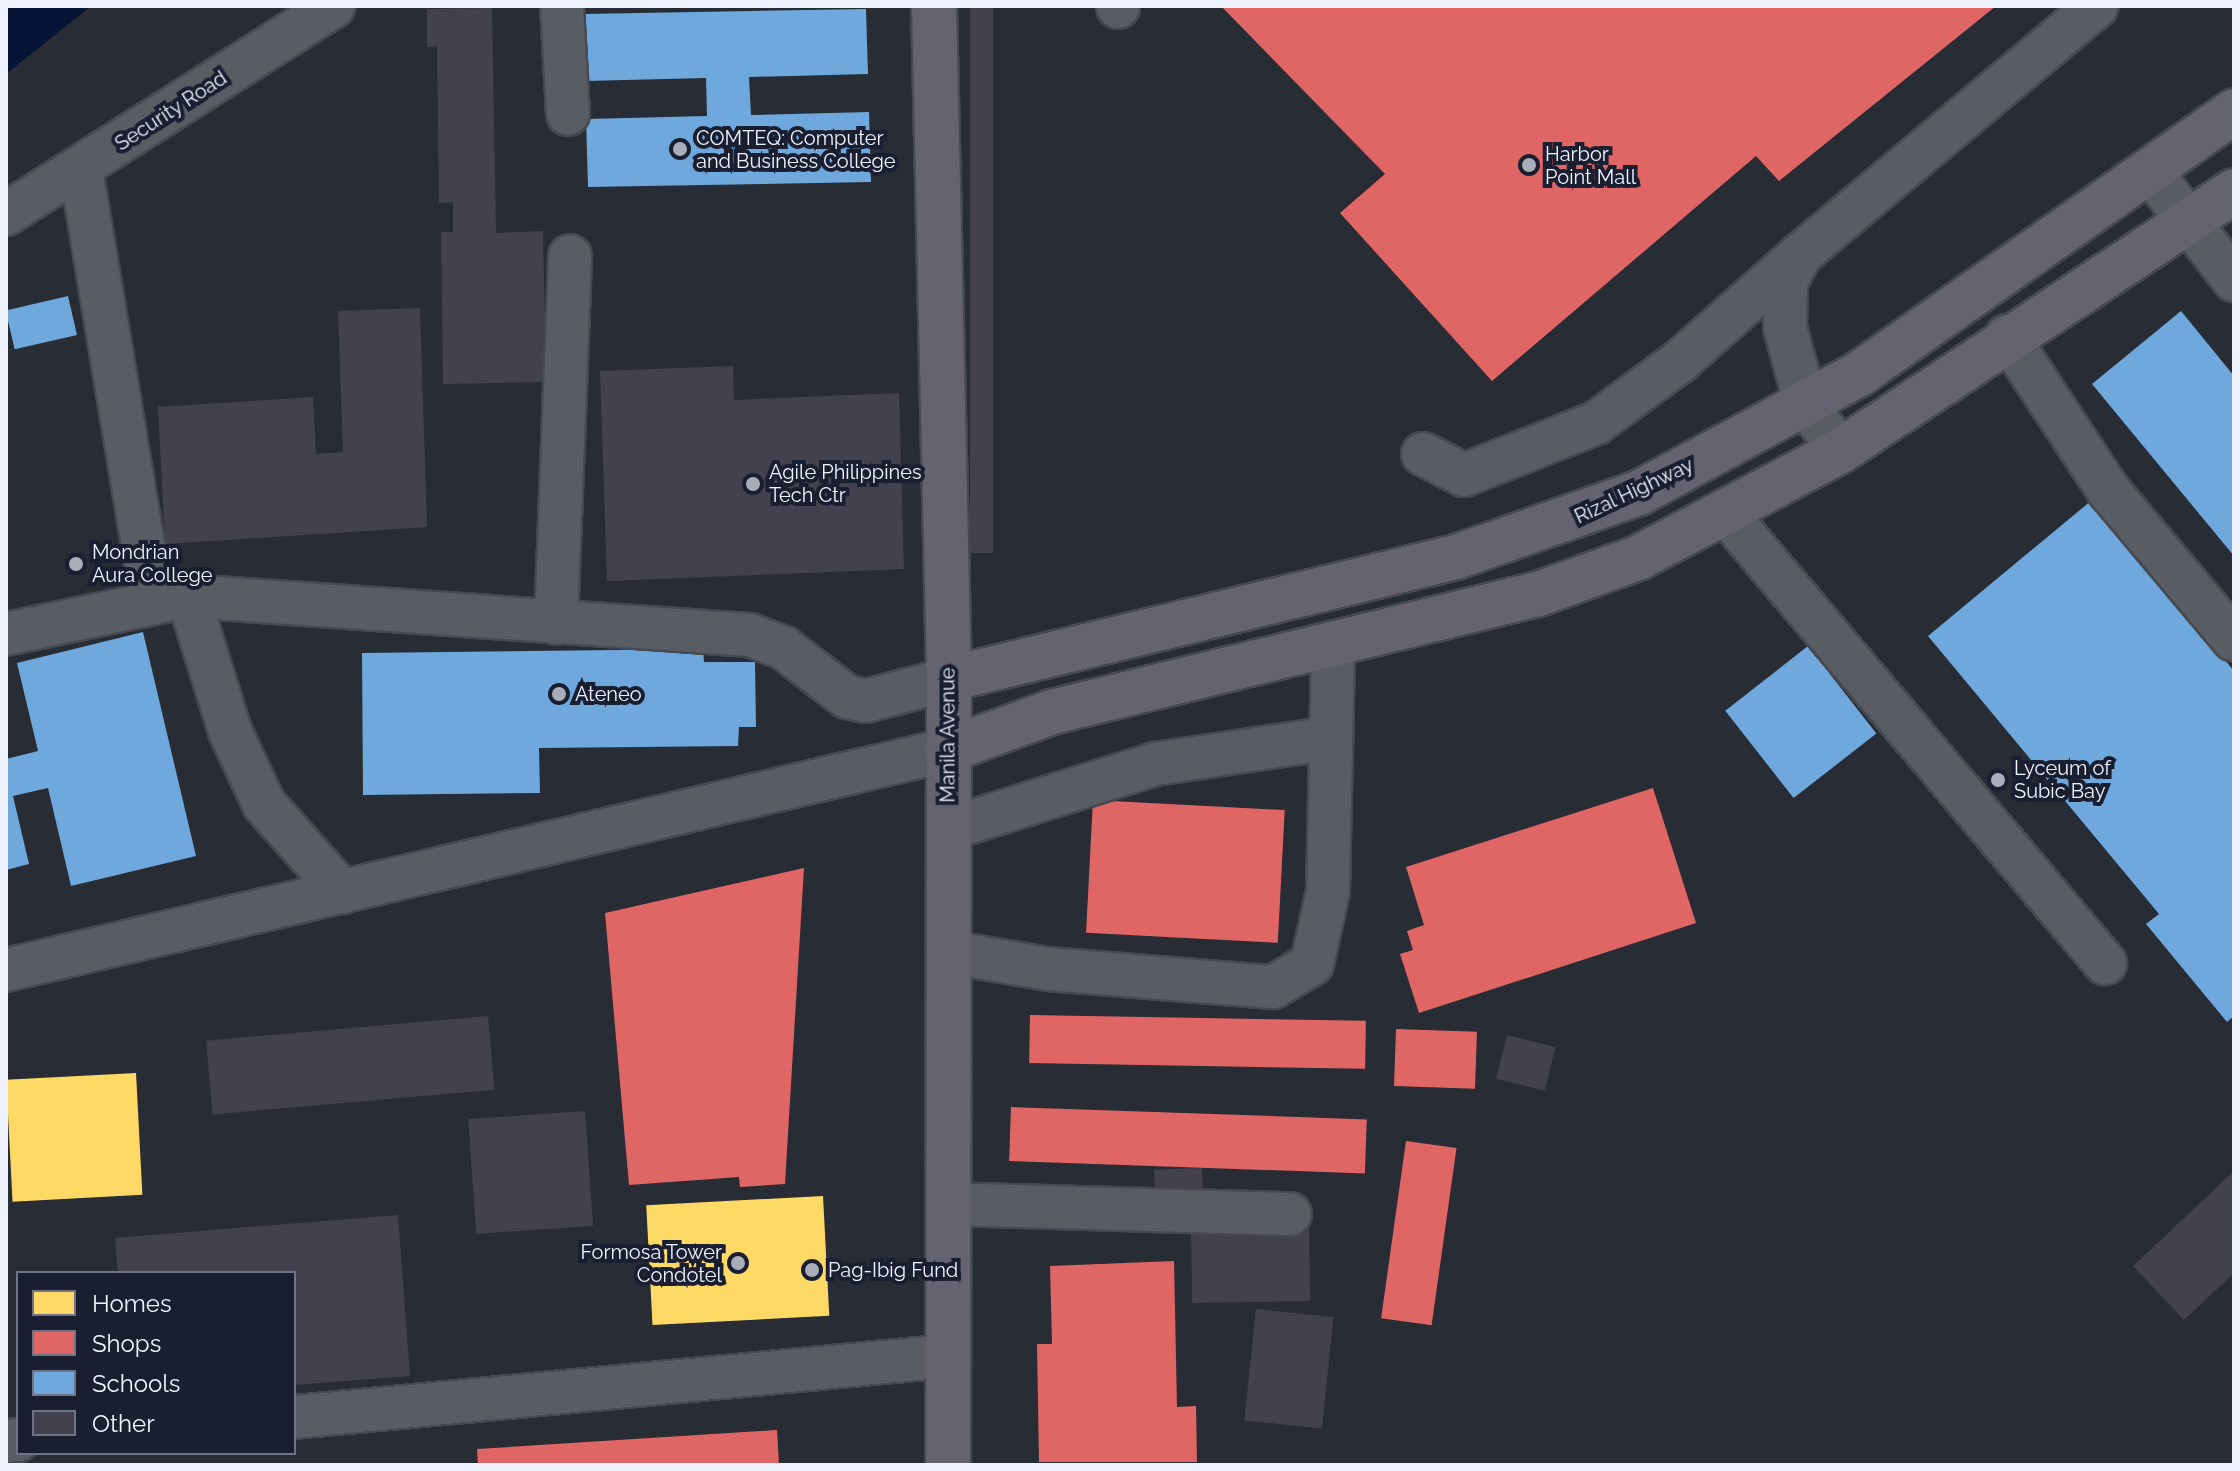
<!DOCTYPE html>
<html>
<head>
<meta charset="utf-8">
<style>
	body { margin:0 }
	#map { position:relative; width:2240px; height:1471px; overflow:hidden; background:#282c35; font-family:Raleway,sans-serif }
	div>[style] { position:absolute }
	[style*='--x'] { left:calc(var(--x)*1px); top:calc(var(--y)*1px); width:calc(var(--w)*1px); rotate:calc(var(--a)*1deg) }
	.water>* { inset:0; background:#041336 }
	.homes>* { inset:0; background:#ffd966; transform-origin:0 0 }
	.shops>* { inset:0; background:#e06666; transform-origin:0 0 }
	.schools>* { inset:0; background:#6fa8dc; transform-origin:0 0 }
	.building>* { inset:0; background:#43414e; transform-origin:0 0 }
	.roads { filter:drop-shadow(2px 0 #464951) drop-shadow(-2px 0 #464951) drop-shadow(0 2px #464951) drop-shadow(0 -2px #464951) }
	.minor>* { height:42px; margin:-21px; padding:0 21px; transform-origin:21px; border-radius:21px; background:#5a5c64 }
	.major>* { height:44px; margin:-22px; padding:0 22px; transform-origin:22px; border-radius:22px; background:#666370 }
	.dots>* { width:22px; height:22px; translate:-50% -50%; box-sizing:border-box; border:4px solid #191f30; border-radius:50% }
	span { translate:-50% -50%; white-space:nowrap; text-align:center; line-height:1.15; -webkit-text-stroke:8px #191f30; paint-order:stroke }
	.street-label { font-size:20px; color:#eef3ff }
	.poi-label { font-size:20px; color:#eef3ff }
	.left { translate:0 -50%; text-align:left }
	.right { translate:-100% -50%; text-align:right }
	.frame { position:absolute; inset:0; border:8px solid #eef3ff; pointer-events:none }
	.legend { position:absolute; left:16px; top:1271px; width:280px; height:184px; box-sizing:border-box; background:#191f30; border:2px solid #6e7483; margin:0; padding:10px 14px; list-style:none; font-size:24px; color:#eef3ff }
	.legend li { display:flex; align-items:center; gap:16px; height:40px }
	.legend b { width:40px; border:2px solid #6e7483 }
</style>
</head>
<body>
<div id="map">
	<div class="water">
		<i style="clip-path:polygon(6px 6px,91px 6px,6px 74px)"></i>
	</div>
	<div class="homes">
		<i style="left:136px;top:1073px;width:122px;height:130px;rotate:87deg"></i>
		<i style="left:823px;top:1196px;width:120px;height:177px;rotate:87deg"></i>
	</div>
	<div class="shops">
		<i style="clip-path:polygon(1221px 6px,1996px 6px,1779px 181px,1756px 156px,1492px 381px,1340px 213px,1385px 174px)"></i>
		<i style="clip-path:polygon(1653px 788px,1696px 923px,1419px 1013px,1400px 954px,1413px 950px,1407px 931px,1424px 925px,1406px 867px)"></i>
		<i style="left:1093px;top:800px;width:192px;height:133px;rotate:3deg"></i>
		<i style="clip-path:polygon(804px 868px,785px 1184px,740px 1187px,739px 1177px,629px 1185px,605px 913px)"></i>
		<i style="left:1030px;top:1015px;width:336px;height:48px;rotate:1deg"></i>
		<i style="left:1396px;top:1029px;width:81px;height:57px;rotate:2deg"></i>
		<i style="left:1011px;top:1107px;width:356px;height:54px;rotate:2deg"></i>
		<i style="left:1406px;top:1141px;width:51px;height:179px;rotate:8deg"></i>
		<i style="clip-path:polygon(1174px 1261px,1177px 1407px,1196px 1406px,1197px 1462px,1039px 1462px,1037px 1344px,1052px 1344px,1050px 1266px)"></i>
		<i style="clip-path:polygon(777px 1430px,779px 1465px,478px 1465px,477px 1449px)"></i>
	</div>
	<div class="schools">
		<i style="clip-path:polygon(866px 9px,868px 74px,749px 77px,751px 115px,869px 112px,871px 182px,588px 187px,586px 119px,707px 116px,706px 78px,585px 81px,583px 14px)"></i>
		<i style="left:68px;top:296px;width:40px;height:64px;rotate:77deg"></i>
		<i style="clip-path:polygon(2181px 311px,2234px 376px,2234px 556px,2092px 384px)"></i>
		<i style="clip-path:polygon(2092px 500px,2234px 671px,2234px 1016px,2227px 1022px,2146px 924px,2159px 914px,1928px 636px)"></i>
		<i style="clip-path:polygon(143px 632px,196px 856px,71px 886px,48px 788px,13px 796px,29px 864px,6px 870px,6px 759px,38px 751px,17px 663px)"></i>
		<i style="left:1808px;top:646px;width:111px;height:105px;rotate:52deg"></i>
		<i style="clip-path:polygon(703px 649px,704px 662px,755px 662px,756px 727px,739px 727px,738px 746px,539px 748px,540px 793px,363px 795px,362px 653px)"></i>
	</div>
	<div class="building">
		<i style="left:970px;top:6px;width:23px;height:547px"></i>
		<i style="clip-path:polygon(492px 8px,496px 233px,543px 231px,546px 382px,443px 384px,441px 232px,453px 232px,453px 202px,439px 203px,437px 46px,427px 47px,427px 9px)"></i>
		<i style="clip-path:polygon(420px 308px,427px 527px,165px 544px,158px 407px,313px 397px,316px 454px,343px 452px,338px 311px)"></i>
		<i style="clip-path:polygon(733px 366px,734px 400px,899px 393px,904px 569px,607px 581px,600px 371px)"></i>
		<i style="left:488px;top:1016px;width:74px;height:283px;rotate:85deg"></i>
		<i style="left:1507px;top:1035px;width:50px;height:45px;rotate:14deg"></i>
		<i style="left:585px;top:1111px;width:115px;height:117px;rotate:86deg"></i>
		<i style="left:1202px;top:1168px;width:34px;height:48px;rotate:88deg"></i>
		<i style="clip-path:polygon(2234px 1171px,2234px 1273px,2184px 1320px,2133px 1266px)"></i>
		<i style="clip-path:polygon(398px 1215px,410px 1376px,294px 1385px,294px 1273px,118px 1273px,115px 1238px)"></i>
		<i style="left:1309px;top:1227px;width:74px;height:118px;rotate:89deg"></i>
		<i style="left:1256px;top:1309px;width:78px;height:112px;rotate:6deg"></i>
	</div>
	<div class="roads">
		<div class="minor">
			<i style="--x:562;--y:6;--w:108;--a:86.8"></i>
			<i style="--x:1118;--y:7;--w:1;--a:-90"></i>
			<i style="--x:81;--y:170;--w:435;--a:80.6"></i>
			<i style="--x:2150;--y:171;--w:138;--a:52.4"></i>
			<i style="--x:6;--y:214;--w:388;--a:-32.4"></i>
			<i style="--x:2007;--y:336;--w:186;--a:56.7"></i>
			<i style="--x:2109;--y:491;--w:194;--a:50"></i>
			<i style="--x:1840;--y:451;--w:58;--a:-125.9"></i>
			<i style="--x:1806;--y:404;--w:79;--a:-105.4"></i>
			<i style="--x:1785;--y:328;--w:46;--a:-88.8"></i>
			<i style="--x:1786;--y:282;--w:32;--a:-62"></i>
			<i style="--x:1801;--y:254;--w:386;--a:-40"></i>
			<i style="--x:1423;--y:454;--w:46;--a:27.1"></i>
			<i style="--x:1464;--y:475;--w:142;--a:-21.5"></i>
			<i style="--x:1596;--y:423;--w:103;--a:-36.3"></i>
			<i style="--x:1679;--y:362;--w:162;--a:-41.5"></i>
			<i style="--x:1728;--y:516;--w:585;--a:49.86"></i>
			<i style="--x:188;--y:596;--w:141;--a:72.7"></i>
			<i style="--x:230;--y:731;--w:81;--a:65"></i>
			<i style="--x:264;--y:804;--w:118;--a:48.4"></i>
			<i style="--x:556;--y:623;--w:367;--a:-87.8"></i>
			<i style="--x:6;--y:634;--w:186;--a:-11.8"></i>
			<i style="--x:188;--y:596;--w:563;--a:3.97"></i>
			<i style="--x:750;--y:635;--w:36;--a:21"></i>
			<i style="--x:784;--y:648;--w:80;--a:37.9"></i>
			<i style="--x:847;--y:697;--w:19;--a:12"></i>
			<i style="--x:866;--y:701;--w:86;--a:-14.8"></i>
			<i style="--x:948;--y:829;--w:217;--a:-17.4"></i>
			<i style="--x:1155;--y:764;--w:178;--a:-8.4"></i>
			<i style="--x:948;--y:952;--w:101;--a:9.6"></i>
			<i style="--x:1048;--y:969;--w:226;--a:4.6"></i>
			<i style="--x:1273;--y:987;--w:45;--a:-30.5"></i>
			<i style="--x:1312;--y:964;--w:75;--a:-77.6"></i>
			<i style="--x:1328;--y:891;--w:247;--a:-88.8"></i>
			<i style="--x:6;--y:970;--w:967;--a:-13.15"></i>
			<i style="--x:948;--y:1204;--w:342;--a:1.7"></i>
			<i style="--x:294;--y:1417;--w:658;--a:-5.32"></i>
			<i style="--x:6;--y:1441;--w:12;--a:-5"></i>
		</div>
		<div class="major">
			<i style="--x:934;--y:6;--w:673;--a:88.72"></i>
			<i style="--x:949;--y:679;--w:786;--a:90.07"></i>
			<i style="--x:949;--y:679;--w:521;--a:-13.53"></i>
			<i style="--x:1456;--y:557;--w:194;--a:-19.3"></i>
			<i style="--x:1639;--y:493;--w:250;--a:-28.4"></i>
			<i style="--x:1859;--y:374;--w:458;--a:-35"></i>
			<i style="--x:948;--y:750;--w:111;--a:-20.1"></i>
			<i style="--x:1052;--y:712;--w:500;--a:-13.65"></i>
			<i style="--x:1538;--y:594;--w:106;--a:-19.8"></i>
			<i style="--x:1638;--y:558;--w:229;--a:-27.9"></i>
			<i style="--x:1840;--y:451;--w:472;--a:-33.4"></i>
		</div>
	</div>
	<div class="dots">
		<i style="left:680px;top:149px;background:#a9adb8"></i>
		<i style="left:1529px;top:165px;background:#a9adb8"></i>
		<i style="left:753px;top:484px;background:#a9adb8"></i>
		<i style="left:76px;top:564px;background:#a9adb8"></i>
		<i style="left:559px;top:694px;background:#a9adb8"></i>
		<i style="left:1998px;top:780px;background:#a9adb8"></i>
		<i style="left:738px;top:1263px;background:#a9adb8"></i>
		<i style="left:812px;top:1270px;background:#a9adb8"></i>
	</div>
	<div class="street-label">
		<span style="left:171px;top:111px;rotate:-33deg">Security Road</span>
		<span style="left:1634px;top:491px;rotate:-25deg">Rizal Highway</span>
		<span style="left:948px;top:735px;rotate:-90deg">Manila Avenue</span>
	</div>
	<div class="poi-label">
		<span class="left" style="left:696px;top:150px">COMTEQ: Computer<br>and Business College</span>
		<span class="left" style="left:1545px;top:166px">Harbor<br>Point Mall</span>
		<span class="left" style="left:769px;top:484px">Agile Philippines<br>Tech Ctr</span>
		<span class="left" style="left:92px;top:564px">Mondrian<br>Aura College</span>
		<span class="left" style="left:575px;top:694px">Ateneo</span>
		<span class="left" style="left:2014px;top:780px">Lyceum of<br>Subic Bay</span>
		<span class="right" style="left:722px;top:1264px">Formosa Tower<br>Condotel</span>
		<span class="left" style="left:828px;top:1270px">Pag-Ibig Fund</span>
	</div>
	<div class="frame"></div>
	<ul class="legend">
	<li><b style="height:22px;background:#ffd966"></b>Homes</li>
	<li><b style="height:22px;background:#e06666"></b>Shops</li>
	<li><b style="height:22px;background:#6fa8dc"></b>Schools</li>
	<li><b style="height:22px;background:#43414e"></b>Other</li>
	</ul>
</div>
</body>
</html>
